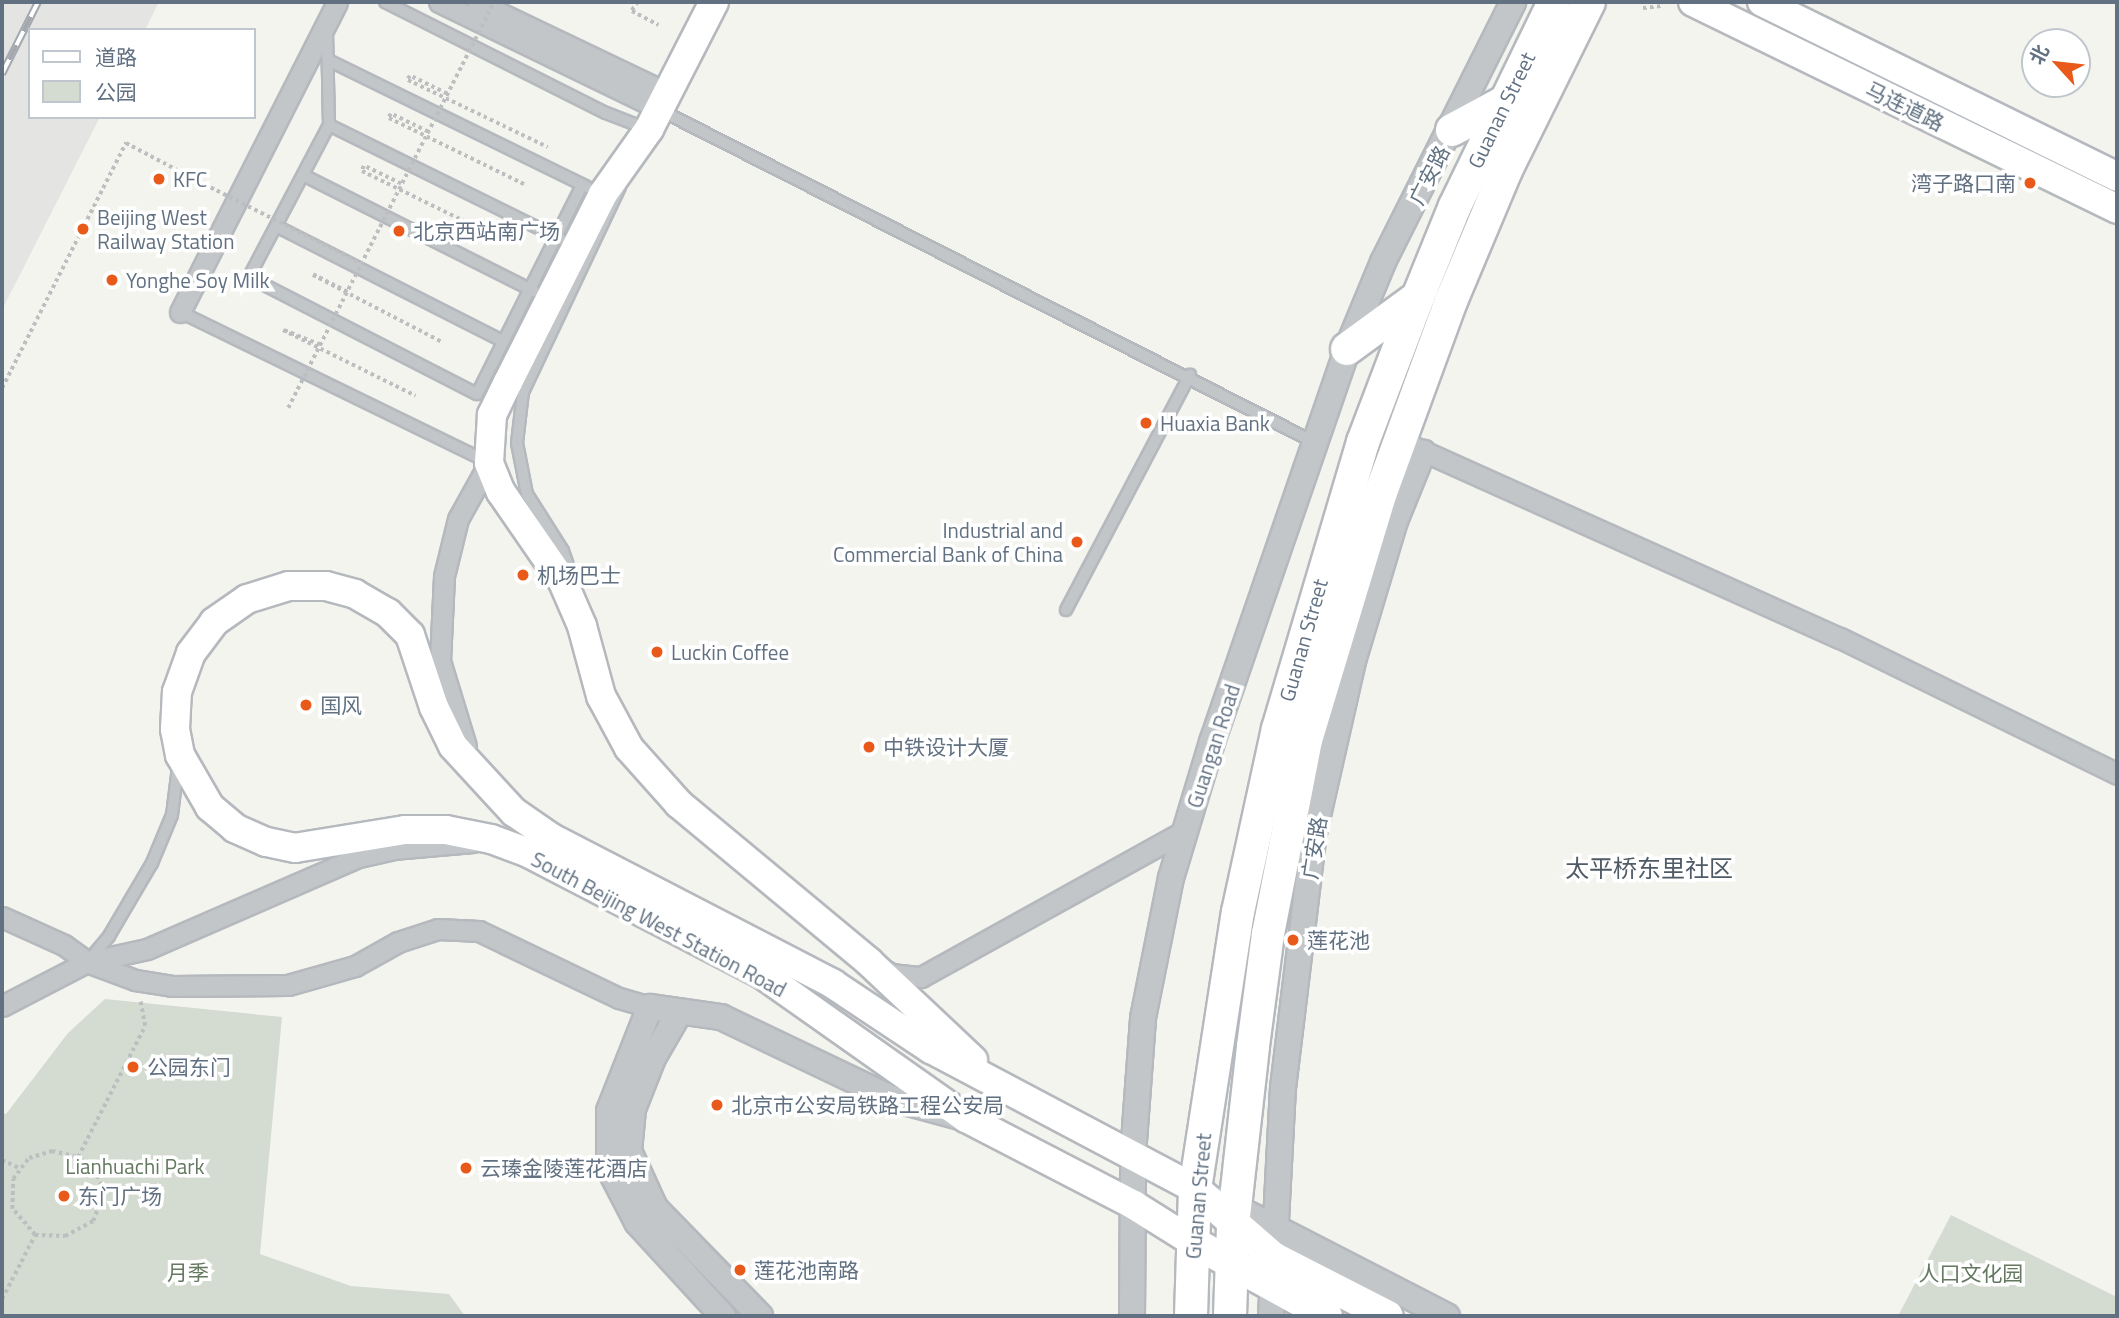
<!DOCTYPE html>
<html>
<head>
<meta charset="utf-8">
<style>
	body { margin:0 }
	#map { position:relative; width:2119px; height:1318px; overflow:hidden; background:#f4f4ef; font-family:"Titillium Web","Noto Sans SC",sans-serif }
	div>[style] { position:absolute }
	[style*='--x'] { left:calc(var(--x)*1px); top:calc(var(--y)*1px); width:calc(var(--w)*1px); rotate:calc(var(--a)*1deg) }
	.built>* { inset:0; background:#e4e5e3 }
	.green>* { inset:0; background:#d4dbd0 }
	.path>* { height:3.5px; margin-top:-1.75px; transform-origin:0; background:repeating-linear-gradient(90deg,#bcbec0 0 3.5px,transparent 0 7px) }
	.roads { filter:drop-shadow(2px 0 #b5b9be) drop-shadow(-2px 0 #b5b9be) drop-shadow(0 2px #b5b9be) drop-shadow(0 -2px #b5b9be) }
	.service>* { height:10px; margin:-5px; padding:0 5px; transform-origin:5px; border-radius:5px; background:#c3c6c9 }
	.minor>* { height:19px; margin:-9.5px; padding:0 9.5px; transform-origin:9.5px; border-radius:9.5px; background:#c3c6c9 }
	.tertiary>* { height:24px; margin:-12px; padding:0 12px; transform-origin:12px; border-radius:12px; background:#c3c6c9 }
	.secondary>* { height:28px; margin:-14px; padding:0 14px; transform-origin:14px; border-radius:14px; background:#fff }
	.primary>* { height:30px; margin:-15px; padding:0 15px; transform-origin:15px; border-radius:15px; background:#fff }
	.trunk>* { height:32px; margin:-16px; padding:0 16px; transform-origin:16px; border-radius:16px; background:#fff }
	.rail>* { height:8px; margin-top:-4px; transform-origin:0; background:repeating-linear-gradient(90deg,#fff 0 16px,#a2a8ae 0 32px); box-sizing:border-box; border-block:2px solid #a2a8ae }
	.path-bridge>* { height:3.5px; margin-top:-1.75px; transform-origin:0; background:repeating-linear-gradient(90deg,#bcbec0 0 3.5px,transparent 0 7px) }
	.dots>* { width:19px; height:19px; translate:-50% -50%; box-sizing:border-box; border:4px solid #fff; border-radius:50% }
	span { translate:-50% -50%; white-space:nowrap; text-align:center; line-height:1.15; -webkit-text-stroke:7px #fff; paint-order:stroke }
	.street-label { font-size:21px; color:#617182 }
	.poi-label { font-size:21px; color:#617182 }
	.left { translate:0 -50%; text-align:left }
	.right { translate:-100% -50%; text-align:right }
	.park-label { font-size:21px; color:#647960 }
	.quarter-label { font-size:24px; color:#505b66 }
	.frame { position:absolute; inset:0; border:4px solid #617182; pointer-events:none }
	.legend { position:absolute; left:28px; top:28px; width:228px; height:91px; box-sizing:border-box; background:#fff; border:2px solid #c0c6cd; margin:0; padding:9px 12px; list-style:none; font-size:21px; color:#617182 }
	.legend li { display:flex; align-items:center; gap:14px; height:35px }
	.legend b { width:35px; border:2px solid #c0c6cd }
	.north { position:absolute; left:2021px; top:28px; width:70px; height:70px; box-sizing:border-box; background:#fff; border:2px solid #c0c6cd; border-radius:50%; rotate:297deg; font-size:19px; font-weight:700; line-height:28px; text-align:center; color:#617182 }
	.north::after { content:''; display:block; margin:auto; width:24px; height:32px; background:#e9591a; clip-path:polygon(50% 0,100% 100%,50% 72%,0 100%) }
</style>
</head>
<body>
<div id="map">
	<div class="built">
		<i style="clip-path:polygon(2px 2px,159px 2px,145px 30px,30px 30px,30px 117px,100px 117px,2px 310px)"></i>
	</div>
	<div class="green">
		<i style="clip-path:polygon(105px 999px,282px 1017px,260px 1254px,351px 1286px,449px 1294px,465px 1316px,2px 1316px,2px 1113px,6px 1114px,68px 1033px)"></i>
		<i style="clip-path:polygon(1951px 1215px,2117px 1297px,2117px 1316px,1898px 1316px)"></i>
	</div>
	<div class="path">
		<i style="--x:638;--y:2;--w:11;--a:124"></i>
		<i style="--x:632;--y:11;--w:30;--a:28"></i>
		<i style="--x:1643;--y:8;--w:18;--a:-6"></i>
		<i style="--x:447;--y:94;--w:41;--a:-154.1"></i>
		<i style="--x:410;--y:76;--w:4;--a:117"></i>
		<i style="--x:408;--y:80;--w:155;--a:25.6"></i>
		<i style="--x:428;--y:132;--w:41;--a:-154.1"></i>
		<i style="--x:391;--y:114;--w:4;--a:117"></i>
		<i style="--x:389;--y:118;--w:153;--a:26.1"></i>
		<i style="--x:401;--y:184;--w:41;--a:-154.1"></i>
		<i style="--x:364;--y:166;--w:5;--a:112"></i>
		<i style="--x:362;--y:171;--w:150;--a:26.1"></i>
		<i style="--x:347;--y:292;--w:38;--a:-153"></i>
		<i style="--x:313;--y:275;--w:145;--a:27.4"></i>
		<i style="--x:320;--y:345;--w:40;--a:-158"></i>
		<i style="--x:283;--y:330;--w:148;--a:26.4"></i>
		<i style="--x:2;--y:388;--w:275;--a:-63.2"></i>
		<i style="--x:126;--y:143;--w:75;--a:27.9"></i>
		<i style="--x:2;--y:1160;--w:21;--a:25"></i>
		<i style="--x:35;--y:1235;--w:35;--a:-131"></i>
		<i style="--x:12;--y:1209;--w:30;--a:-88"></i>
		<i style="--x:13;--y:1179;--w:26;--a:-53"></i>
		<i style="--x:29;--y:1158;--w:24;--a:-17"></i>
		<i style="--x:52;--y:1151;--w:27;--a:13"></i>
		<i style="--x:2;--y:1299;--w:72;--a:-62.7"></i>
		<i style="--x:35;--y:1235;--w:30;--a:2"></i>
		<i style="--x:65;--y:1236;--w:32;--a:-28"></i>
		<i style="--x:93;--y:1221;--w:31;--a:-69"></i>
		<i style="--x:104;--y:1192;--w:22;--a:-114"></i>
		<i style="--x:95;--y:1172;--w:23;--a:-139"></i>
		<i style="--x:78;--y:1157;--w:147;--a:-62.9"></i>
		<i style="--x:145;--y:1026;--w:25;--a:-101"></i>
	</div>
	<div class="roads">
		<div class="service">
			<i style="--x:385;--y:2;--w:247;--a:26.7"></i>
			<i style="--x:606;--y:113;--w:42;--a:21"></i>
			<i style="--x:327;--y:31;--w:94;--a:88.8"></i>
			<i style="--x:329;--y:125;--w:172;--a:117.8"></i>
			<i style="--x:249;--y:277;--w:256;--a:27.2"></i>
			<i style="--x:477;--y:394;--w:234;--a:-63.3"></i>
			<i style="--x:330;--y:61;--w:286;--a:26.1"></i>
			<i style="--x:662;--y:111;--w:731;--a:26.92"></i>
			<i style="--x:329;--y:125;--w:258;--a:26.2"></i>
			<i style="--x:303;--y:175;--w:258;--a:26.7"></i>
			<i style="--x:276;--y:226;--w:254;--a:26.9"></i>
			<i style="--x:180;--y:312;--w:342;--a:26"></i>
			<i style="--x:571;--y:574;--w:24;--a:-109"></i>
			<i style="--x:563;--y:551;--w:67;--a:-122.3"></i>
			<i style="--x:527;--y:494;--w:52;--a:-101.1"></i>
			<i style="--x:517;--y:443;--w:51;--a:-83.3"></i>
			<i style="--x:523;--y:392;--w:227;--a:-64.7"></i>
			<i style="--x:1066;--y:610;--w:266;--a:-62.2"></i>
			<i style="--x:90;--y:959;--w:30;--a:-50"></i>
			<i style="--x:109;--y:936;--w:85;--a:-59.5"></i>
			<i style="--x:152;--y:863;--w:52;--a:-67.4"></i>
			<i style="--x:172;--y:815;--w:48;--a:-82.9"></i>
		</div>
		<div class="minor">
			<i style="--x:439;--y:2;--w:245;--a:25.9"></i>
			<i style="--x:477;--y:2;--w:211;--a:25.6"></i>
			<i style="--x:180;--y:312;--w:347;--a:-63.1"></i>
			<i style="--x:1412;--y:446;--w:469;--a:24.2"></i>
			<i style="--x:1840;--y:638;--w:309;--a:26.1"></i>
			<i style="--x:466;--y:746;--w:89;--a:-107"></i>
			<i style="--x:440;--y:661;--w:85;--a:-87.3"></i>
			<i style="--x:444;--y:576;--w:59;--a:-76.2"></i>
			<i style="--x:458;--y:519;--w:64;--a:-61"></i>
			<i style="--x:2;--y:917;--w:68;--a:24.3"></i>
			<i style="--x:64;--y:945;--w:29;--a:36"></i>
			<i style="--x:87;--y:962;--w:51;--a:20.6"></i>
			<i style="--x:135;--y:980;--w:36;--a:9"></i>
			<i style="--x:171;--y:986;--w:117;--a:-0.5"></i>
			<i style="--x:288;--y:985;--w:70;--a:-15.8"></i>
			<i style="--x:355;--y:966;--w:49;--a:-29.2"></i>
			<i style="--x:398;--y:942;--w:42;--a:-18"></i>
			<i style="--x:438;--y:929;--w:41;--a:2.8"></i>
			<i style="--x:479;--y:931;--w:155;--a:25.6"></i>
			<i style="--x:619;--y:998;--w:32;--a:16"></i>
			<i style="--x:881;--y:968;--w:12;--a:31"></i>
			<i style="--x:891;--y:974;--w:30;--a:6"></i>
			<i style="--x:921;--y:977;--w:303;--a:-29"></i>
			<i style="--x:2;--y:1006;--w:96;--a:-27.4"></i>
			<i style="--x:87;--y:962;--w:61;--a:-12.2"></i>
			<i style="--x:147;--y:949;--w:231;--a:-23.5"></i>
			<i style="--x:359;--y:857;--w:35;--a:-13"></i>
			<i style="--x:393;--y:849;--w:80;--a:-5"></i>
		</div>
		<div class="tertiary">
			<i style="--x:679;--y:1013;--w:52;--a:120"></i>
			<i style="--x:653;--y:1058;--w:55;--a:111.4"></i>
			<i style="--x:633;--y:1109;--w:42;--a:95.4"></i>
			<i style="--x:629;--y:1151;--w:63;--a:65.5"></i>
			<i style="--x:655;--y:1208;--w:151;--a:45.8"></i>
			<i style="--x:1221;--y:1200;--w:254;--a:27.2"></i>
			<i style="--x:723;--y:1316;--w:127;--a:-132.5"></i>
			<i style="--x:637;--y:1222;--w:61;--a:-117.4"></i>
			<i style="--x:609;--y:1168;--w:57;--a:-90"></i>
			<i style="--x:609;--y:1111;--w:112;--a:-68.5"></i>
			<i style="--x:650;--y:1007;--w:72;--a:8"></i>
			<i style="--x:721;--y:1017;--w:191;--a:25.5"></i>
			<i style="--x:893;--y:1099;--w:69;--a:15"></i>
			<i style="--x:1132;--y:1316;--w:161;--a:-89.6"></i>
			<i style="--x:1133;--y:1155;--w:137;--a:-85.8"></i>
			<i style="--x:1143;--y:1018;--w:143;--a:-78.7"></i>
			<i style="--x:1171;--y:878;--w:142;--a:-73.2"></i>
			<i style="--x:1212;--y:742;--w:416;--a:-71"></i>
			<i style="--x:1347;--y:349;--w:94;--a:-67.5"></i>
			<i style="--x:1383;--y:262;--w:291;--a:-63.4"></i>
			<i style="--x:1271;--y:1316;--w:228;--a:-87"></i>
			<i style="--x:1283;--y:1088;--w:257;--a:-83.1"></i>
			<i style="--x:1314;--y:833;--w:176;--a:-77.2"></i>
			<i style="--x:1353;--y:661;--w:146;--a:-73.3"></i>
			<i style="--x:1395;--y:521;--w:74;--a:-67.9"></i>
		</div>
		<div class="secondary">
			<i style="--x:714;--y:2;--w:143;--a:117.1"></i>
			<i style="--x:649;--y:129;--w:80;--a:125.3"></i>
			<i style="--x:603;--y:194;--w:211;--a:116.8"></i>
			<i style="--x:508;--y:382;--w:37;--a:116"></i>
			<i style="--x:492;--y:415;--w:48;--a:93.6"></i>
			<i style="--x:489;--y:463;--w:31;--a:68"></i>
			<i style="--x:501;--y:492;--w:109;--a:55.4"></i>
			<i style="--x:563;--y:582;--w:48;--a:66.6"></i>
			<i style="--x:582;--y:626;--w:73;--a:74.8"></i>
			<i style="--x:601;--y:696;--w:59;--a:61.7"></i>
			<i style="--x:629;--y:748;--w:75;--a:48.2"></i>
			<i style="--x:679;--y:804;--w:247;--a:39.7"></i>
			<i style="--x:869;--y:962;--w:143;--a:43.3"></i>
			<i style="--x:1693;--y:2;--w:472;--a:26"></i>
			<i style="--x:1762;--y:2;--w:396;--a:26.2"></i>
			<i style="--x:1193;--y:1242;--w:70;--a:-147.9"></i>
			<i style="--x:1134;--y:1205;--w:189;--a:-152.6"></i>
			<i style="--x:966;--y:1118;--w:250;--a:-144.8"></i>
			<i style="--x:762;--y:974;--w:263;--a:-152.6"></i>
			<i style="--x:529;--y:853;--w:40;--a:-159.8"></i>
			<i style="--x:491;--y:839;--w:46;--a:-168.7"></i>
			<i style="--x:446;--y:830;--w:41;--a:180"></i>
			<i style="--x:405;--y:830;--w:111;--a:170.7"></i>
			<i style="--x:295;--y:848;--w:30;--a:-168"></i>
			<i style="--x:266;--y:842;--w:34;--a:-156"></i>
			<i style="--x:235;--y:828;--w:33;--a:-140"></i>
			<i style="--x:210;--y:807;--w:60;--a:-120"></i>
			<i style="--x:180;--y:755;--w:26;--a:-101"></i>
			<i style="--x:175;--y:729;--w:37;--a:-87"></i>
			<i style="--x:177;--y:692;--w:41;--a:-70.3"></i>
			<i style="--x:191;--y:653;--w:39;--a:-53"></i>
			<i style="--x:214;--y:622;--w:40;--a:-34.9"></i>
			<i style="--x:247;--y:599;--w:44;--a:-17.2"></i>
			<i style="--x:289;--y:586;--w:37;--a:0"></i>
			<i style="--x:326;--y:586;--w:30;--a:15"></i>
			<i style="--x:355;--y:594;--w:38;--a:30"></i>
			<i style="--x:388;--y:613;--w:31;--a:45"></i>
			<i style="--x:410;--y:635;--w:76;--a:71.6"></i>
			<i style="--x:434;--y:707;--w:43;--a:64"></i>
			<i style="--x:453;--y:746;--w:90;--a:47.3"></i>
			<i style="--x:514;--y:812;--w:44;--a:34.8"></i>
			<i style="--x:550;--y:837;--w:319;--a:27.4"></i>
			<i style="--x:833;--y:984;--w:118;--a:33.6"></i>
			<i style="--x:931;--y:1049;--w:299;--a:27.9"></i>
		</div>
		<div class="primary">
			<i style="--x:1195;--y:1189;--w:103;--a:41.1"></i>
			<i style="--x:1273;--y:1257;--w:129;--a:27.2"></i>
			<i style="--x:1193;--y:1242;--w:153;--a:28.9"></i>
		</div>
		<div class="trunk">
			<i style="--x:1452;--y:130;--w:59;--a:-28.3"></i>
			<i style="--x:1347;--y:349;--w:88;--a:-36.2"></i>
			<i style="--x:1191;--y:1316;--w:127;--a:-88.2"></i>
			<i style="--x:1195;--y:1189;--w:280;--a:-81.2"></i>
			<i style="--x:1238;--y:912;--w:187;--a:-77.7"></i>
			<i style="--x:1278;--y:729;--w:299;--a:-73.5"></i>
			<i style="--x:1363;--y:442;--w:155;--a:-69.2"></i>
			<i style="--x:1418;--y:297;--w:98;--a:-67.9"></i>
			<i style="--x:1455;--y:206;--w:227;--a:-64.1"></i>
			<i style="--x:1230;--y:1316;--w:91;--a:-88.1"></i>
			<i style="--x:1233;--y:1225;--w:180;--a:-83.6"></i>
			<i style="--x:1253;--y:1046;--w:113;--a:-82.4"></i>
			<i style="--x:1268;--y:934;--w:198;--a:-78.9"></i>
			<i style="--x:1306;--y:740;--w:256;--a:-73.2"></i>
			<i style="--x:1380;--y:495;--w:207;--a:-69.9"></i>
			<i style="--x:1451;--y:301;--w:142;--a:-67.2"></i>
			<i style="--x:1506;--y:170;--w:187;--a:-63.7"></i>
		</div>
	</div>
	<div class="rail">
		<i style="--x:2;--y:74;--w:80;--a:-63.4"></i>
	</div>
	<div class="path-bridge">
		<i style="--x:192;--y:178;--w:189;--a:26.7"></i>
		<i style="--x:288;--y:408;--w:455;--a:-63.1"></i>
	</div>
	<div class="dots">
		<i style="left:159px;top:179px;background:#e9591a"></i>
		<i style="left:2030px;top:183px;background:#e9591a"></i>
		<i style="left:83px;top:229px;background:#e9591a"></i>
		<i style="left:399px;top:231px;background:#e9591a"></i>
		<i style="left:112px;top:280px;background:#e9591a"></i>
		<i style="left:1146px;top:423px;background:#e9591a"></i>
		<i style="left:1077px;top:542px;background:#e9591a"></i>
		<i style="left:523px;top:575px;background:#e9591a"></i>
		<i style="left:657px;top:652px;background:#e9591a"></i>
		<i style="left:306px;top:705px;background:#e9591a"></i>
		<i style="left:869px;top:747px;background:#e9591a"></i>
		<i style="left:1293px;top:940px;background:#e9591a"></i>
		<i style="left:133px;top:1067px;background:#e9591a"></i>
		<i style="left:717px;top:1105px;background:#e9591a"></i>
		<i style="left:466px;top:1168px;background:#e9591a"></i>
		<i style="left:64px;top:1196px;background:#e9591a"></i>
		<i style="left:740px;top:1270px;background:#e9591a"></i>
	</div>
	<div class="street-label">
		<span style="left:1905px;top:106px;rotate:26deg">马连道路</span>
		<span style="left:1501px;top:110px;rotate:-64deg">Guanan Street</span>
		<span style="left:1429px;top:175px;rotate:-63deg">广安路</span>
		<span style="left:1303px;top:640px;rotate:-74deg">Guanan Street</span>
		<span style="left:1213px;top:746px;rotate:-72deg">Guangan Road</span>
		<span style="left:1314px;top:848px;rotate:-81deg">广安路</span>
		<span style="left:659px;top:924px;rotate:28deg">South Beijing West Station Road</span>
		<span style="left:1198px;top:1196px;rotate:-85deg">Guanan Street</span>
	</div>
	<div class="poi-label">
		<span class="left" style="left:173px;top:179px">KFC</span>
		<span class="right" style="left:2016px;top:183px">湾子路口南</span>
		<span class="left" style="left:97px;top:229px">Beijing West<br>Railway Station</span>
		<span class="left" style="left:413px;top:231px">北京西站南广场</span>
		<span class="left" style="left:126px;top:280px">Yonghe Soy Milk</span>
		<span class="left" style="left:1160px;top:423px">Huaxia Bank</span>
		<span class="right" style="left:1063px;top:542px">Industrial and<br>Commercial Bank of China</span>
		<span class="left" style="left:537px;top:575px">机场巴士</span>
		<span class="left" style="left:671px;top:652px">Luckin Coffee</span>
		<span class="left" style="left:320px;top:705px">国风</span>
		<span class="left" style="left:883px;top:747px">中铁设计大厦</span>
		<span class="left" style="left:1307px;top:940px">莲花池</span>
		<span class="left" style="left:147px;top:1067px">公园东门</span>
		<span class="left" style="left:731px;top:1105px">北京市公安局铁路工程公安局</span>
		<span class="left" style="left:480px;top:1168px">云瑧金陵莲花酒店</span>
		<span class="left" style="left:78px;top:1196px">东门广场</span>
		<span class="left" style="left:754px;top:1270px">莲花池南路</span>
	</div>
	<div class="park-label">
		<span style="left:135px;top:1166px">Lianhuachi Park</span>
		<span style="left:188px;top:1272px">月季</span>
		<span style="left:1971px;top:1273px">人口文化园</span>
	</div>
	<div class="quarter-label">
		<span style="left:1649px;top:869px">太平桥东里社区</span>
	</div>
	<div class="frame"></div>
	<ul class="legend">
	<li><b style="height:9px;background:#fff"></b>道路</li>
	<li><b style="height:19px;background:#d4dbd0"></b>公园</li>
	</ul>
	<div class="north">北</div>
</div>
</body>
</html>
